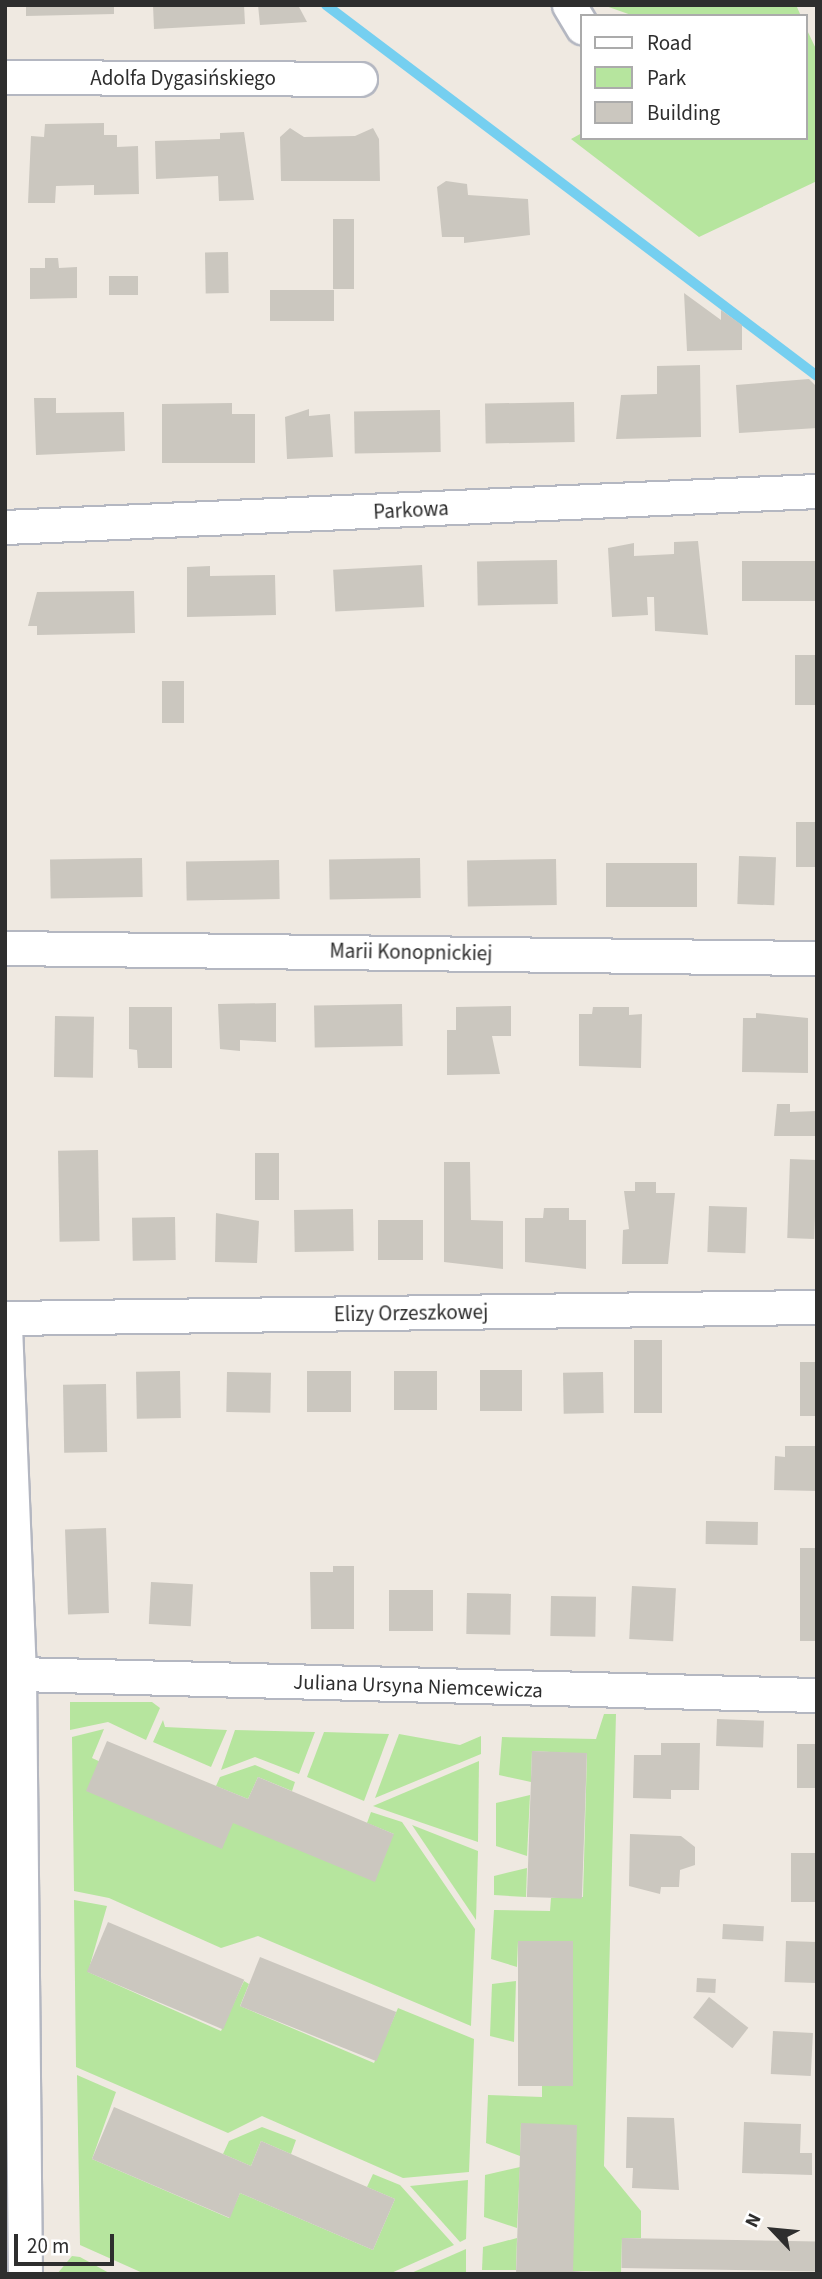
<!DOCTYPE html>
<html>
<head>
<meta charset="utf-8">
<style>
	body { margin:0 }
	#map { position:relative; width:822px; height:2279px; overflow:hidden; background:#efe9e1; font-family:"Source Sans 3",sans-serif }
	div>[style] { position:absolute }
	[style*='--x'] { left:calc(var(--x)*1px); top:calc(var(--y)*1px); width:calc(var(--w)*1px); rotate:calc(var(--a)*1deg) }
	.green>* { inset:0; background:#b6e59e }
	.stream>* { height:10px; margin:-5px; padding:0 5px; transform-origin:5px; border-radius:5px; background:#75cff0 }
	.building>* { inset:0; background:#cbc7bf; transform-origin:0 0 }
	.roads { filter:drop-shadow(2px 0 #b4b7c1) drop-shadow(-2px 0 #b4b7c1) drop-shadow(0 2px #b4b7c1) drop-shadow(0 -2px #b4b7c1) }
	.minor>* { height:33px; margin:-16.5px; padding:0 16.5px; transform-origin:16.5px; border-radius:16.5px; background:#fff }
	span { translate:-50% -50%; white-space:nowrap; text-align:center; line-height:1.15; -webkit-text-stroke:7px #fff; paint-order:stroke }
	.street-label { font-size:21px; color:#2e2e2e }
	.frame { position:absolute; inset:0; border:7px solid #2e2e2e; pointer-events:none }
	.legend { position:absolute; left:580px; top:14px; width:228px; height:126px; box-sizing:border-box; background:#fff; border:2px solid #ababab; margin:0; padding:9px 12px; list-style:none; font-size:21px; color:#2e2e2e }
	.legend li { display:flex; align-items:center; gap:14px; height:35px }
	.legend b { width:35px; border:2px solid #ababab }
	.north { position:absolute; left:738px; top:2195px; width:70px; height:70px; -webkit-text-stroke:5px #fff; paint-order:stroke; rotate:296deg; font-size:19px; font-weight:700; line-height:28px; text-align:center; color:#2e2e2e }
	.north::after { content:''; display:block; margin:auto; width:24px; height:32px; background:#2e2e2e; clip-path:polygon(50% 0,100% 100%,50% 72%,0 100%) }
	.scale { position:absolute; left:14px; top:2234px; width:100px; height:32px; box-sizing:border-box; border:4px solid #2e2e2e; border-top:0; padding-left:9px; font-size:21px; line-height:24px; white-space:nowrap; color:#2e2e2e; -webkit-text-stroke:5px #fff; paint-order:stroke }
</style>
</head>
<body>
<div id="map">
	<div class="green">
		<i style="clip-path:polygon(603px 5px,796px 5px,801px 16px,634px 16px)"></i>
		<i style="clip-path:polygon(806px 28px,817px 51px,817px 181px,699px 237px,571px 139px,582px 133px,582px 138px,806px 138px)"></i>
		<i style="clip-path:polygon(70px 1702px,152px 1702px,160px 1708px,146px 1740px,108px 1722px,70px 1730px)"></i>
		<i style="clip-path:polygon(604px 1714px,616px 1714px,604px 2166px,641px 2211px,641px 2238px,622px 2238px,621px 2272px,573px 2271px,521px 2123px,520px 2156px,486px 2143px,488px 2095px,542px 2097px,542px 2086px,570px 2085px,573px 1942px,518px 1941px,517px 1967px,491px 1959px,494px 1910px,550px 1911px,551px 1898px,583px 1897px,587px 1754px,532px 1751px,531px 1782px,499px 1775px,502px 1737px,596px 1739px)"></i>
		<i style="clip-path:polygon(163px 1720px,165px 1727px,227px 1730px,211px 1767px,153px 1742px)"></i>
		<i style="clip-path:polygon(104px 1729px,92px 1758px,233px 1823px,394px 1834px,367px 1823px,371px 1812px,402px 1822px,475px 1929px,471px 2026px,258px 1936px,221px 1948px,109px 1898px,74px 1891px,72px 1737px)"></i>
		<i style="clip-path:polygon(235px 1730px,315px 1732px,299px 1774px,255px 1757px,221px 1770px)"></i>
		<i style="clip-path:polygon(324px 1732px,389px 1734px,364px 1801px,307px 1777px)"></i>
		<i style="clip-path:polygon(399px 1734px,460px 1745px,481px 1736px,481px 1754px,375px 1798px)"></i>
		<i style="clip-path:polygon(479px 1761px,478px 1842px,373px 1806px)"></i>
		<i style="clip-path:polygon(255px 1765px,295px 1782px,292px 1791px,258px 1777px,248px 1799px,216px 1786px,220px 1777px)"></i>
		<i style="clip-path:polygon(530px 1795px,527px 1856px,496px 1846px,496px 1803px)"></i>
		<i style="clip-path:polygon(412px 1825px,478px 1851px,476px 1920px)"></i>
		<i style="clip-path:polygon(527px 1868px,526px 1897px,494px 1895px,494px 1876px)"></i>
		<i style="clip-path:polygon(74px 1900px,107px 1906px,88px 1972px,221px 2031px,244px 1981px,249px 1984px,240px 2006px,374px 2063px,398px 2008px,474px 2039px,469px 2172px,403px 2178px,262px 2116px,228px 2133px,76px 2067px)"></i>
		<i style="clip-path:polygon(516px 1981px,514px 2042px,490px 2036px,492px 1984px)"></i>
		<i style="clip-path:polygon(77px 2075px,116px 2092px,92px 2159px,229px 2218px,240px 2193px,373px 2250px,395px 2199px,367px 2187px,373px 2174px,400px 2185px,454px 2245px,389px 2274px,145px 2274px,80px 2245px)"></i>
		<i style="clip-path:polygon(262px 2127px,296px 2140px,291px 2154px,261px 2141px,251px 2166px,223px 2154px,229px 2141px)"></i>
		<i style="clip-path:polygon(520px 2167px,517px 2228px,484px 2217px,485px 2175px)"></i>
		<i style="clip-path:polygon(468px 2180px,466px 2239px,460px 2242px,410px 2186px)"></i>
		<i style="clip-path:polygon(517px 2238px,516px 2270px,482px 2270px,483px 2247px)"></i>
		<i style="clip-path:polygon(466px 2249px,466px 2274px,409px 2274px)"></i>
		<i style="clip-path:polygon(72px 2256px,80px 2257px,111px 2274px,57px 2274px)"></i>
	</div>
	<div class="stream">
		<i style="--x:326;--y:5;--w:615;--a:37.07"></i>
	</div>
	<div class="building">
		<i style="clip-path:polygon(26px 5px,114px 5px,114px 14px,26px 16px)"></i>
		<i style="clip-path:polygon(153px 5px,244px 5px,245px 24px,154px 29px)"></i>
		<i style="clip-path:polygon(258px 5px,298px 5px,307px 22px,260px 25px)"></i>
		<i style="clip-path:polygon(104px 123px,104px 135px,117px 135px,117px 147px,138px 146px,139px 194px,94px 195px,94px 185px,56px 186px,55px 203px,28px 203px,31px 136px,44px 137px,45px 124px)"></i>
		<i style="clip-path:polygon(290px 128px,304px 137px,355px 136px,373px 128px,379px 139px,380px 181px,281px 181px,280px 137px)"></i>
		<i style="clip-path:polygon(244px 132px,254px 200px,219px 201px,218px 176px,156px 179px,155px 141px,220px 139px,220px 133px)"></i>
		<i style="clip-path:polygon(446px 181px,467px 184px,468px 195px,528px 199px,530px 235px,464px 243px,464px 237px,442px 237px,437px 187px)"></i>
		<i style="left:354px;top:219px;width:70px;height:21px;rotate:90deg"></i>
		<i style="left:228px;top:252px;width:41px;height:23px;rotate:89deg"></i>
		<i style="clip-path:polygon(45px 258px,58px 258px,59px 268px,77px 267px,77px 298px,30px 299px,30px 268px,45px 268px)"></i>
		<i style="left:109px;top:276px;width:29px;height:19px"></i>
		<i style="left:334px;top:290px;width:31px;height:64px;rotate:90deg"></i>
		<i style="clip-path:polygon(684px 293px,721px 320px,721px 310px,742px 325px,742px 350px,687px 351px)"></i>
		<i style="clip-path:polygon(700px 365px,701px 437px,616px 439px,621px 395px,657px 394px,657px 366px)"></i>
		<i style="clip-path:polygon(809px 379px,815px 385px,817px 428px,739px 433px,736px 385px)"></i>
		<i style="clip-path:polygon(34px 398px,56px 398px,56px 413px,124px 412px,125px 451px,36px 455px)"></i>
		<i style="left:574px;top:402px;width:40px;height:89px;rotate:89deg"></i>
		<i style="clip-path:polygon(232px 403px,232px 414px,255px 414px,255px 463px,162px 463px,162px 404px)"></i>
		<i style="clip-path:polygon(309px 409px,309px 416px,330px 414px,333px 457px,287px 459px,285px 417px)"></i>
		<i style="left:440px;top:410px;width:42px;height:86px;rotate:89deg"></i>
		<i style="clip-path:polygon(698px 541px,708px 635px,655px 631px,654px 597px,647px 597px,648px 615px,612px 617px,608px 548px,634px 543px,634px 556px,674px 554px,674px 542px)"></i>
		<i style="left:557px;top:560px;width:44px;height:80px;rotate:89deg"></i>
		<i style="left:817px;top:561px;width:40px;height:75px;rotate:90deg"></i>
		<i style="left:422px;top:565px;width:42px;height:89px;rotate:87deg"></i>
		<i style="clip-path:polygon(210px 566px,210px 576px,275px 575px,276px 615px,187px 617px,187px 567px)"></i>
		<i style="clip-path:polygon(134px 591px,135px 633px,37px 635px,37px 626px,28px 626px,37px 592px)"></i>
		<i style="left:795px;top:655px;width:22px;height:50px"></i>
		<i style="left:162px;top:681px;width:22px;height:42px"></i>
		<i style="left:796px;top:822px;width:21px;height:45px"></i>
		<i style="left:739px;top:856px;width:37px;height:48px;rotate:2deg"></i>
		<i style="left:142px;top:858px;width:39px;height:92px;rotate:89deg"></i>
		<i style="left:420px;top:858px;width:40px;height:91px;rotate:89deg"></i>
		<i style="left:556px;top:859px;width:46px;height:89px;rotate:89deg"></i>
		<i style="left:279px;top:860px;width:39px;height:93px;rotate:89deg"></i>
		<i style="left:606px;top:863px;width:91px;height:44px"></i>
		<i style="clip-path:polygon(276px 1003px,276px 1042px,240px 1040px,240px 1051px,220px 1049px,218px 1004px)"></i>
		<i style="left:402px;top:1004px;width:42px;height:88px;rotate:89deg"></i>
		<i style="clip-path:polygon(511px 1006px,511px 1036px,492px 1036px,500px 1074px,447px 1075px,447px 1030px,456px 1030px,456px 1007px)"></i>
		<i style="clip-path:polygon(129px 1007px,172px 1007px,172px 1068px,138px 1068px,137px 1050px,129px 1049px)"></i>
		<i style="clip-path:polygon(593px 1007px,629px 1007px,629px 1015px,642px 1014px,641px 1068px,579px 1066px,579px 1014px,592px 1014px)"></i>
		<i style="clip-path:polygon(756px 1013px,808px 1018px,808px 1073px,742px 1072px,743px 1018px,756px 1018px)"></i>
		<i style="left:55px;top:1016px;width:39px;height:61px;rotate:1deg"></i>
		<i style="clip-path:polygon(777px 1104px,790px 1104px,790px 1112px,817px 1111px,817px 1136px,774px 1136px)"></i>
		<i style="left:98px;top:1150px;width:91px;height:40px;rotate:89deg"></i>
		<i style="left:255px;top:1153px;width:24px;height:47px"></i>
		<i style="left:790px;top:1159px;width:27px;height:79px;rotate:2deg"></i>
		<i style="clip-path:polygon(444px 1162px,470px 1162px,471px 1220px,503px 1221px,503px 1269px,444px 1262px)"></i>
		<i style="clip-path:polygon(635px 1182px,656px 1182px,656px 1193px,675px 1193px,668px 1264px,622px 1264px,623px 1230px,629px 1229px,624px 1191px,635px 1191px)"></i>
		<i style="left:709px;top:1206px;width:38px;height:46px;rotate:2deg"></i>
		<i style="clip-path:polygon(544px 1208px,569px 1208px,569px 1220px,586px 1220px,586px 1269px,525px 1262px,525px 1218px,543px 1218px)"></i>
		<i style="left:353px;top:1209px;width:42px;height:59px;rotate:89deg"></i>
		<i style="clip-path:polygon(216px 1213px,259px 1221px,257px 1263px,215px 1262px)"></i>
		<i style="left:175px;top:1217px;width:43px;height:43px;rotate:89deg"></i>
		<i style="left:378px;top:1220px;width:45px;height:40px"></i>
		<i style="left:634px;top:1340px;width:28px;height:73px"></i>
		<i style="left:800px;top:1362px;width:17px;height:54px"></i>
		<i style="left:522px;top:1370px;width:41px;height:42px;rotate:90deg"></i>
		<i style="left:180px;top:1371px;width:47px;height:44px;rotate:89deg"></i>
		<i style="left:307px;top:1371px;width:44px;height:41px"></i>
		<i style="left:394px;top:1371px;width:43px;height:39px"></i>
		<i style="left:227px;top:1372px;width:44px;height:40px;rotate:1deg"></i>
		<i style="left:603px;top:1372px;width:41px;height:40px;rotate:89deg"></i>
		<i style="left:106px;top:1384px;width:68px;height:43px;rotate:89deg"></i>
		<i style="clip-path:polygon(785px 1446px,817px 1446px,817px 1491px,774px 1490px,775px 1456px,785px 1457px)"></i>
		<i style="left:706px;top:1521px;width:52px;height:23px;rotate:1deg"></i>
		<i style="left:106px;top:1528px;width:85px;height:41px;rotate:88deg"></i>
		<i style="left:800px;top:1548px;width:17px;height:93px"></i>
		<i style="clip-path:polygon(333px 1566px,354px 1566px,354px 1629px,311px 1629px,310px 1572px,333px 1572px)"></i>
		<i style="left:151px;top:1582px;width:42px;height:42px;rotate:3deg"></i>
		<i style="left:632px;top:1586px;width:44px;height:53px;rotate:3deg"></i>
		<i style="left:389px;top:1590px;width:44px;height:41px"></i>
		<i style="left:467px;top:1593px;width:44px;height:41px;rotate:1deg"></i>
		<i style="left:551px;top:1596px;width:45px;height:40px;rotate:1deg"></i>
		<i style="left:717px;top:1719px;width:47px;height:27px;rotate:2deg"></i>
		<i style="clip-path:polygon(107px 1741px,248px 1799px,258px 1777px,394px 1834px,375px 1882px,233px 1823px,222px 1849px,86px 1791px)"></i>
		<i style="clip-path:polygon(661px 1743px,700px 1743px,699px 1790px,671px 1790px,671px 1799px,633px 1798px,634px 1755px,661px 1755px)"></i>
		<i style="left:797px;top:1744px;width:20px;height:44px"></i>
		<i style="left:532px;top:1751px;width:55px;height:146px;rotate:2deg"></i>
		<i style="clip-path:polygon(630px 1834px,681px 1836px,695px 1847px,695px 1865px,680px 1870px,679px 1887px,661px 1887px,660px 1894px,629px 1886px)"></i>
		<i style="left:791px;top:1853px;width:26px;height:49px"></i>
		<i style="left:108px;top:1922px;width:148px;height:54px;rotate:23deg"></i>
		<i style="left:723px;top:1924px;width:41px;height:15px;rotate:3deg"></i>
		<i style="left:518px;top:1941px;width:55px;height:145px"></i>
		<i style="left:786px;top:1941px;width:31px;height:41px;rotate:2deg"></i>
		<i style="left:260px;top:1957px;width:147px;height:53px;rotate:22deg"></i>
		<i style="left:697px;top:1978px;width:19px;height:14px;rotate:3deg"></i>
		<i style="left:709px;top:1997px;width:50px;height:26px;rotate:38deg"></i>
		<i style="left:773px;top:2031px;width:40px;height:43px;rotate:3deg"></i>
		<i style="clip-path:polygon(114px 2107px,251px 2166px,261px 2141px,395px 2199px,373px 2250px,240px 2193px,230px 2218px,92px 2159px)"></i>
		<i style="clip-path:polygon(627px 2117px,674px 2118px,679px 2190px,632px 2188px,633px 2168px,626px 2168px)"></i>
		<i style="clip-path:polygon(744px 2122px,801px 2124px,800px 2153px,812px 2153px,812px 2175px,742px 2173px)"></i>
		<i style="clip-path:polygon(521px 2123px,577px 2125px,573px 2271px,611px 2274px,516px 2274px)"></i>
		<i style="left:622px;top:2238px;width:195px;height:30px;rotate:1deg"></i>
	</div>
	<div class="roads">
		<div class="minor">
			<i style="--x:569;--y:5;--w:26;--a:59"></i>
			<i style="--x:5;--y:77;--w:355;--a:0.3"></i>
			<i style="--x:5;--y:527;--w:813;--a:-2.54"></i>
			<i style="--x:5;--y:948;--w:812;--a:0.71"></i>
			<i style="--x:5;--y:1318;--w:812;--a:-0.78"></i>
			<i style="--x:5;--y:1326;--w:348;--a:87.7"></i>
			<i style="--x:19;--y:1674;--w:600;--a:89.43"></i>
			<i style="--x:19;--y:1674;--w:798;--a:1.51"></i>
		</div>
	</div>
	<div class="street-label">
		<span style="left:183px;top:78px">Adolfa Dygasińskiego</span>
		<span style="left:411px;top:510px;rotate:-3deg">Parkowa</span>
		<span style="left:411px;top:952px;rotate:1deg">Marii Konopnickiej</span>
		<span style="left:411px;top:1313px;rotate:-1deg">Elizy Orzeszkowej</span>
		<span style="left:418px;top:1686px;rotate:2deg">Juliana Ursyna Niemcewicza</span>
	</div>
	<div class="frame"></div>
	<ul class="legend">
	<li><b style="height:9px;background:#fff"></b>Road</li>
	<li><b style="height:19px;background:#b6e59e"></b>Park</li>
	<li><b style="height:19px;background:#cbc7bf"></b>Building</li>
	</ul>
	<div class="north">N</div>
	<div class="scale">20 m</div>
</div>
</body>
</html>
